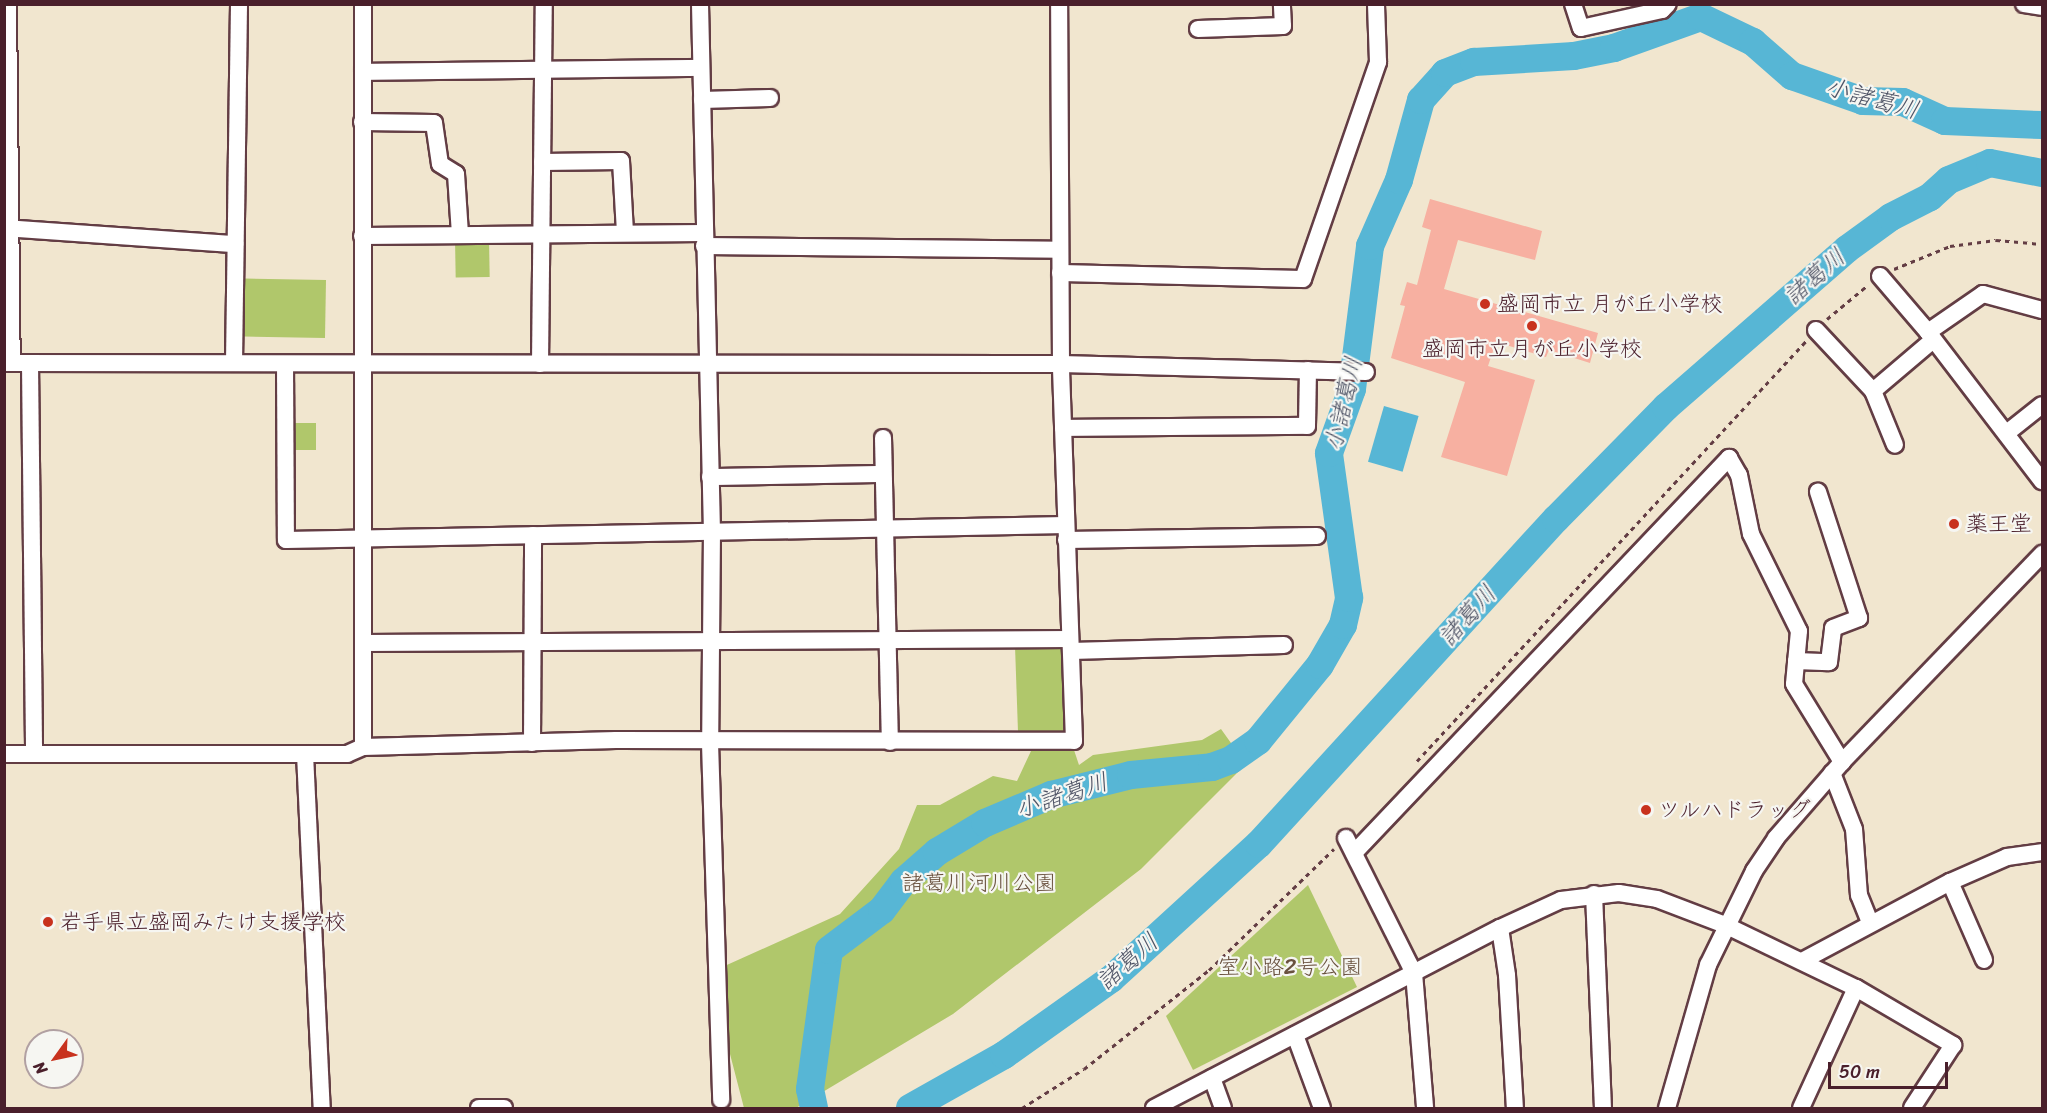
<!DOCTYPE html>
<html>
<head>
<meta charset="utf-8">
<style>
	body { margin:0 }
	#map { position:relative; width:2047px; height:1113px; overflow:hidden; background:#f1e6cf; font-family:Sriracha,"Klee One",sans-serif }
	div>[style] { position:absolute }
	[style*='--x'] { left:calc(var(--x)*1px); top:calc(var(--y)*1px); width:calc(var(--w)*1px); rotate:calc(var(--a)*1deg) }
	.green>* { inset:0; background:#b0c76b; transform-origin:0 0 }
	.water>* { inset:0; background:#57b6d5; transform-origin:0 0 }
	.river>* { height:28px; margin:-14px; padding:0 14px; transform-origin:14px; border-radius:14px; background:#57b6d5 }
	.building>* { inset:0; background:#f7b0a1 }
	.path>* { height:3px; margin-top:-1.5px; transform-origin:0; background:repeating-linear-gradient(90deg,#633d44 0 4.5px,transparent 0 9px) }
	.roads { filter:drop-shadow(2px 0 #633d44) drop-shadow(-2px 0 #633d44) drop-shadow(0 2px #633d44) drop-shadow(0 -2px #633d44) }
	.minor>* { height:16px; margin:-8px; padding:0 8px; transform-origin:8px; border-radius:8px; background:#fff }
	.dots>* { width:16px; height:16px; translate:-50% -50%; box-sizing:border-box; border:3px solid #f6f6f2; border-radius:50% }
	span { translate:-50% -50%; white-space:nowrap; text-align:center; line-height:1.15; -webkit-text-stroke:4.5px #f6f6f2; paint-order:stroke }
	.poi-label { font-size:22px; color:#4a1f2b }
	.left { translate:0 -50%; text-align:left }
	.park-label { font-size:22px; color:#69513e }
	.water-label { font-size:24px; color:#4f5466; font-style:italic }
	.frame { position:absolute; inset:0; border:6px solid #4a1f2b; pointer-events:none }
	.north { position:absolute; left:24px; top:1029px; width:60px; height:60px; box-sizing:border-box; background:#f6f6f2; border:2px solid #b1a0a2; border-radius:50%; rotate:237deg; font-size:16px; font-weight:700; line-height:24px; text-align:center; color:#4a1f2b }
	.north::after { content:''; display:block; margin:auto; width:21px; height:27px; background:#c8321e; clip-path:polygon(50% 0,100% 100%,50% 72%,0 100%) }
	.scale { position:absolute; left:1828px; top:1062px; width:120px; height:27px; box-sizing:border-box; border:3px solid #4a1f2b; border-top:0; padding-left:8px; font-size:18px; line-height:21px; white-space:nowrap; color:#4a1f2b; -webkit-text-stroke:4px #f6f6f2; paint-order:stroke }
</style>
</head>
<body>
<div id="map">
	<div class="green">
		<i style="left:489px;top:238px;width:39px;height:34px;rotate:89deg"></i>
		<i style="left:326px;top:280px;width:58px;height:81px;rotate:91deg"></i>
		<i style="left:316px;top:423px;width:27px;height:23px;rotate:90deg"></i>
		<i style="left:1062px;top:645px;width:89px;height:47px;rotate:88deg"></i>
		<i style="clip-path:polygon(1221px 729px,1246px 764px,1141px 869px,953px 1014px,796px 1108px,744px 1108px,709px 973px,840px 914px,899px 849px,917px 805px,940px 805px,993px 776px,1017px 781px,1031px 751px,1074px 750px,1079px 765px,1093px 755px,1202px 740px)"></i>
		<i style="clip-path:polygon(1308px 885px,1357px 987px,1193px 1070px,1166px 1016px)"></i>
	</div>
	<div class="water">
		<i style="left:1384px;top:406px;width:36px;height:58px;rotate:16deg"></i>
	</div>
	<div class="river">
		<i style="--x:814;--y:1108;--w:19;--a:-102"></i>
		<i style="--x:810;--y:1089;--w:140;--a:-82.2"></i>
		<i style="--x:829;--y:950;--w:66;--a:-37"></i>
		<i style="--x:882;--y:910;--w:36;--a:-53"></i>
		<i style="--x:904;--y:881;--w:44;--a:-41.3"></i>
		<i style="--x:937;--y:852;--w:56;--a:-31.1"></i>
		<i style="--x:985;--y:823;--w:72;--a:-23"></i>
		<i style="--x:1051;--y:795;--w:82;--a:-14"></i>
		<i style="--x:1131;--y:775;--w:81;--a:-5.6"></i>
		<i style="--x:1212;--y:767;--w:20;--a:-20"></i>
		<i style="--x:1231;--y:760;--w:33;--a:-35"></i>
		<i style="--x:1258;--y:741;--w:98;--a:-50.8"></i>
		<i style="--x:1320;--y:665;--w:46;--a:-60.1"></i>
		<i style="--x:1343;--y:625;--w:28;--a:-77"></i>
		<i style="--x:1349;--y:598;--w:146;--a:-97.9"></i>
		<i style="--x:1329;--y:453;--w:68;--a:-70.2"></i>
		<i style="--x:1352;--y:389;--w:144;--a:-82.8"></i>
		<i style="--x:1370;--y:246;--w:72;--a:-66.3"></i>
		<i style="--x:1399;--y:180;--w:83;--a:-74.6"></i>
		<i style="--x:1421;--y:100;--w:36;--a:-48"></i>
		<i style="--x:1445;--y:73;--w:31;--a:-21"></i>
		<i style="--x:1474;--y:62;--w:100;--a:-3.4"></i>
		<i style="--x:1574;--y:56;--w:41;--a:-11.3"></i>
		<i style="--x:1614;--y:48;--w:92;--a:-19.6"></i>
		<i style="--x:1701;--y:17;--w:58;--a:25.7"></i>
		<i style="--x:1753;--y:42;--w:52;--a:41.1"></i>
		<i style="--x:1792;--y:76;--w:75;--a:19.4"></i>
		<i style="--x:1863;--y:101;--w:40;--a:1.4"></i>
		<i style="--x:1903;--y:102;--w:46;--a:24.3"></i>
		<i style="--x:1945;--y:121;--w:97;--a:2.4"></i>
		<i style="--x:910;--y:1108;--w:108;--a:-29.4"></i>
		<i style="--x:1004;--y:1055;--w:131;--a:-35.4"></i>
		<i style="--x:1111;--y:979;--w:200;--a:-42.4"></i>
		<i style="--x:1259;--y:844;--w:440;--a:-47.6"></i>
		<i style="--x:1556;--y:519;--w:157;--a:-45.5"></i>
		<i style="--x:1666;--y:407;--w:240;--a:-41.1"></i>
		<i style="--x:1847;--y:249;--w:54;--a:-36"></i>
		<i style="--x:1891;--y:217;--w:44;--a:-27.1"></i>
		<i style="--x:1930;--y:197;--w:25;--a:-42"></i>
		<i style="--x:1949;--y:180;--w:44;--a:-22.5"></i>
		<i style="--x:1990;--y:163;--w:53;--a:10.9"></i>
	</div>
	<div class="building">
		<i style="clip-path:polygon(1430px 199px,1542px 231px,1535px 260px,1458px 240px,1444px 289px,1598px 333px,1590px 363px,1549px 350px,1546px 357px,1496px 342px,1488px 366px,1535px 380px,1507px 476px,1441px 457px,1465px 382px,1391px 358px,1405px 306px,1400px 305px,1407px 282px,1417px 285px,1431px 230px,1422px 227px)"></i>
	</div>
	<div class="path">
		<i style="--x:1894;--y:269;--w:61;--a:-22.3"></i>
		<i style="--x:1950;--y:246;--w:46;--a:-7.4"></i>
		<i style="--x:1996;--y:240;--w:46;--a:5"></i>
		<i style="--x:1827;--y:319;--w:53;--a:-39.7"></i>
		<i style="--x:1417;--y:761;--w:572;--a:-47.19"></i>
		<i style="--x:1022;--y:1108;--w:73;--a:-32.2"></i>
		<i style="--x:1084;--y:1069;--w:159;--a:-38.4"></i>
		<i style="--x:1209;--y:970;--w:174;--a:-44.1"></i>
	</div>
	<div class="roads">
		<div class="minor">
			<i style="--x:8;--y:4;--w:359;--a:89.4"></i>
			<i style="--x:700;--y:4;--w:527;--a:88.7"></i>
			<i style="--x:712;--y:531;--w:212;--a:90.5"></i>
			<i style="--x:710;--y:743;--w:357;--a:88.2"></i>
			<i style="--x:1573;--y:4;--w:25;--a:72"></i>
			<i style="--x:1581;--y:28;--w:83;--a:-12.5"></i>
			<i style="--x:1662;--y:10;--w:8;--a:-45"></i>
			<i style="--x:2024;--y:4;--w:18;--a:9"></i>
			<i style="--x:1198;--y:29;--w:85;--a:-2"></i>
			<i style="--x:1283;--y:26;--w:22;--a:-93"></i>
			<i style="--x:363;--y:72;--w:338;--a:-0.7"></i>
			<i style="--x:702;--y:100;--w:68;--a:-1.7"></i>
			<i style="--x:362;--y:122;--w:72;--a:0.8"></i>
			<i style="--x:434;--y:123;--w:41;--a:81.7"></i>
			<i style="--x:440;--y:164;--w:19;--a:32"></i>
			<i style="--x:456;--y:174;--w:60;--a:86.2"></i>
			<i style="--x:542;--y:162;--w:79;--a:-0.7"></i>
			<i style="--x:621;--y:161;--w:72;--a:86.8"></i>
			<i style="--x:4;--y:228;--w:232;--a:4"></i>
			<i style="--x:362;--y:236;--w:342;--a:-0.5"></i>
			<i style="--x:704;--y:246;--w:356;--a:0.6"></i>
			<i style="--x:1060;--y:273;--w:243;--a:1.4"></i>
			<i style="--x:1303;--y:279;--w:230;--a:-70.9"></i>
			<i style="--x:1378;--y:62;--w:58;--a:-92"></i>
			<i style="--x:1880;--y:276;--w:74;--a:49.4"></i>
			<i style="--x:2042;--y:310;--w:61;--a:-164.8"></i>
			<i style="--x:1983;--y:294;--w:67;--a:145.4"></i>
			<i style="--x:1928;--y:332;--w:188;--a:52.6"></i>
			<i style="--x:1816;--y:330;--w:83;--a:46.9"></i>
			<i style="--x:1873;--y:391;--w:79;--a:-40.4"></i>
			<i style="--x:4;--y:363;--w:1057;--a:0.05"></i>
			<i style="--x:1061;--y:364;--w:305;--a:1.5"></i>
			<i style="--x:30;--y:363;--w:391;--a:89.4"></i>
			<i style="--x:234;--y:363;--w:359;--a:-89.2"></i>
			<i style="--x:285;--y:364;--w:176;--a:89.7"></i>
			<i style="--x:286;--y:540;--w:780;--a:-1.1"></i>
			<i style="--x:540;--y:364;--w:360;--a:-89.4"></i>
			<i style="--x:1873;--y:391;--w:58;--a:67.8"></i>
			<i style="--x:1063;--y:428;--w:244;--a:-0.5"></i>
			<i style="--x:1307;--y:426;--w:56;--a:-89"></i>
			<i style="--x:2008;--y:432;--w:43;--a:-38.5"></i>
			<i style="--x:883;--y:438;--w:304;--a:88.7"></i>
			<i style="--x:710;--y:477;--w:173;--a:-1"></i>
			<i style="--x:1066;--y:540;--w:251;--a:-0.9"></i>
			<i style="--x:364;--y:643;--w:706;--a:-0.32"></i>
			<i style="--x:1071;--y:651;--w:213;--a:-1.6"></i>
			<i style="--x:1796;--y:661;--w:33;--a:2"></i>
			<i style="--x:1829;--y:662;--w:34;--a:-83"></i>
			<i style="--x:1833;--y:628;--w:28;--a:-21"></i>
			<i style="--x:1859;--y:618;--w:133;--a:-108"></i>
			<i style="--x:532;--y:743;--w:208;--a:-89.7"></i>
			<i style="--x:363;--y:747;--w:743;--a:-90"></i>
			<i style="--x:4;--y:754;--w:343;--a:0"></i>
			<i style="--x:347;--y:754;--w:17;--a:-24"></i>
			<i style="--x:363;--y:747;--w:253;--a:-1.6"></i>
			<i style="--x:616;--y:740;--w:458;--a:0.1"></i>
			<i style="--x:1074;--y:741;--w:377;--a:-92"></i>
			<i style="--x:1061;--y:364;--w:360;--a:-90.3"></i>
			<i style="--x:305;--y:754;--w:354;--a:87.3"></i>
			<i style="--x:1832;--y:773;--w:60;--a:68.6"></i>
			<i style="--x:1854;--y:829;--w:66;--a:85.7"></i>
			<i style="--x:1859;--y:895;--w:29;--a:68"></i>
			<i style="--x:1346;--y:838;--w:151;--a:63.3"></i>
			<i style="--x:1414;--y:973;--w:135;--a:85.3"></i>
			<i style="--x:1354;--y:853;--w:545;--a:-46.49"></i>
			<i style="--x:1729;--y:458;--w:20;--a:60"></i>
			<i style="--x:1739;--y:475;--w:60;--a:78.5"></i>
			<i style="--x:1751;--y:534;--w:108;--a:63.7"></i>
			<i style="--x:1799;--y:631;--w:53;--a:95.4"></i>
			<i style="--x:1794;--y:684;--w:92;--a:58.4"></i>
			<i style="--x:1950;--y:882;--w:85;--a:66.4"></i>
			<i style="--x:1594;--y:894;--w:214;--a:87.6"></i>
			<i style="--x:1500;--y:928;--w:48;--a:81.5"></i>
			<i style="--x:1507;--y:975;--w:133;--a:86.6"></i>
			<i style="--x:1802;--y:961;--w:168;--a:-28.1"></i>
			<i style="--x:1950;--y:882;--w:62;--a:-23.7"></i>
			<i style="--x:2007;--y:857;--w:35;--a:-8"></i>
			<i style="--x:1295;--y:1035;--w:78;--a:69.7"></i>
			<i style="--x:1212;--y:1078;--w:32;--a:70"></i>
			<i style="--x:479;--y:1108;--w:25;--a:0"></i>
			<i style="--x:1154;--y:1108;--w:390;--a:-27.5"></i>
			<i style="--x:1500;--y:928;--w:67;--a:-24.7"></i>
			<i style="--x:1561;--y:900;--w:58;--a:-6.9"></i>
			<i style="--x:1619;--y:893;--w:38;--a:9"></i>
			<i style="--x:1657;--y:899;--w:73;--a:20.9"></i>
			<i style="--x:1725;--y:925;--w:145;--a:25.7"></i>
			<i style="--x:1856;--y:988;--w:113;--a:30.4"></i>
			<i style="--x:1953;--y:1045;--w:75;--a:123.1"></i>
			<i style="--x:1667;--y:1108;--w:149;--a:-74"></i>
			<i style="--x:1708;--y:965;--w:105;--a:-63.9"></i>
			<i style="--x:1754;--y:871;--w:40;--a:-56"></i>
			<i style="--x:1776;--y:838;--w:101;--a:-49"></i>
			<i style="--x:1842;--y:762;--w:289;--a:-46.1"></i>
			<i style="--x:1801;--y:1108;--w:132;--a:-65.4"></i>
		</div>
	</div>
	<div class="dots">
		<i style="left:1485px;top:304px;background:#c8321e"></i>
		<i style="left:1532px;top:326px;background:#c8321e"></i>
		<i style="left:1954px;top:524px;background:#c8321e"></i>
		<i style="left:1646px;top:810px;background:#c8321e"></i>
		<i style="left:48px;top:922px;background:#c8321e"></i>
	</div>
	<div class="poi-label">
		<span class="left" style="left:1497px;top:304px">盛岡市立 月が丘小学校</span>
		<span style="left:1532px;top:349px">盛岡市立月が丘小学校</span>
		<span class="left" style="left:1966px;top:524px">薬王堂</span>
		<span class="left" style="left:1658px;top:810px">ツルハドラッグ</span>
		<span class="left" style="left:60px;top:922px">岩手県立盛岡みたけ支援学校</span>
	</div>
	<div class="park-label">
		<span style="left:979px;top:883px">諸葛川河川公園</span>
		<span style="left:1290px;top:967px">室小路2号公園</span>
	</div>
	<div class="water-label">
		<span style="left:1872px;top:99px;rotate:15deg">小諸葛川</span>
		<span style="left:1815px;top:277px;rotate:-41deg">諸葛川</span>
		<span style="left:1344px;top:404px;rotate:-77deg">小諸葛川</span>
		<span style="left:1468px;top:616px;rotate:-48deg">諸葛川</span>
		<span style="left:1062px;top:796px;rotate:-18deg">小諸葛川</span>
		<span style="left:1128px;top:962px;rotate:-41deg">諸葛川</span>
	</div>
	<div class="frame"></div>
	<div class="north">N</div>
	<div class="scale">50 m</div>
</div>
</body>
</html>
